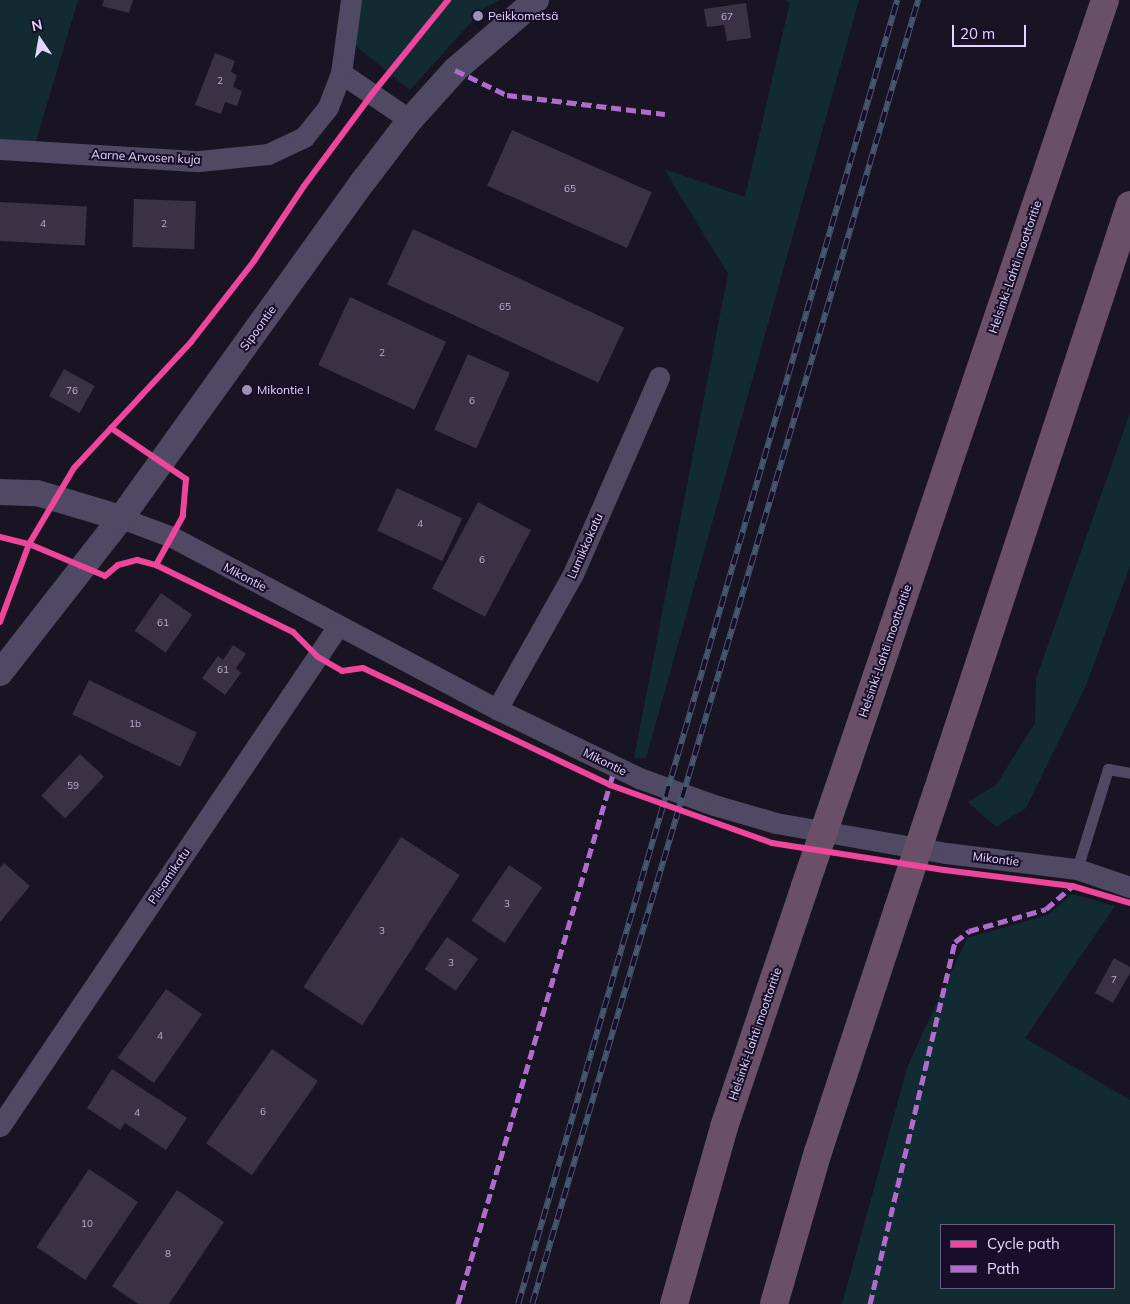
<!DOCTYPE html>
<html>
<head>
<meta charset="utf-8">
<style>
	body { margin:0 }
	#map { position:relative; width:1130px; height:1304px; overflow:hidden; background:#191423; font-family:Mulish,sans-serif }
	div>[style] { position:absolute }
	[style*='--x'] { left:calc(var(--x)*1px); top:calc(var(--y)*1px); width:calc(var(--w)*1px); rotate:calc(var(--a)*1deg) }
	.green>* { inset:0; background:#122b32 }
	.building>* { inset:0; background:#393245; transform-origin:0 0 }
	.service>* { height:11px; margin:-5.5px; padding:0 5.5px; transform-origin:5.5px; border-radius:5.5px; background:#4f4964 }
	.minor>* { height:21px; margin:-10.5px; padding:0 10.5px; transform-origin:10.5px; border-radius:10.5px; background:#4f4964 }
	.tertiary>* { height:26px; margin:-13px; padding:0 13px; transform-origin:13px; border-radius:13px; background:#4f4964 }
	.motorway>* { height:28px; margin:-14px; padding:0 14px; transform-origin:14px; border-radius:14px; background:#695068 }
	.rail>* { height:5.5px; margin-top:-2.75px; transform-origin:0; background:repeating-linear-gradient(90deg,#180e29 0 11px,#48566e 0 22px); box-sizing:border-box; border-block:1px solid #48566e }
	.motorway-bridge>* { height:28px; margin:-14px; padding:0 14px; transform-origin:14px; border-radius:14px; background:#695068 }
	.quiet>* { height:5px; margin-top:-2.5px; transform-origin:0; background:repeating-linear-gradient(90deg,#b06ccc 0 10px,transparent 0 15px) }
	.cycleway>* { height:6px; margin:-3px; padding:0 3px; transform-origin:3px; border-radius:3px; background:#ed469a }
	.dots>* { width:14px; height:14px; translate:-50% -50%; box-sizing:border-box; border:2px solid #180e29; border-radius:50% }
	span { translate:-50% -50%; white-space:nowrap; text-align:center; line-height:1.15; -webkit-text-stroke:4px #180e29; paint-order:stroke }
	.number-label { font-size:10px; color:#b8aed0 }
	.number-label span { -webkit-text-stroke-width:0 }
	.poi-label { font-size:12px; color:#e2d7ff }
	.left { translate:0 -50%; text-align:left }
	.street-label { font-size:12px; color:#e2d7ff }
	.legend { position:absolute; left:940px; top:1224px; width:175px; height:65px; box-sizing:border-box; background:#180e29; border:1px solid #695e7f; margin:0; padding:6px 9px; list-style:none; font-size:15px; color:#e2d7ff }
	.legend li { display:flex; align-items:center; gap:10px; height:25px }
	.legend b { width:25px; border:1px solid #695e7f }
	.north { position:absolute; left:15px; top:15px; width:50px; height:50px; -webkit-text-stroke:4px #180e29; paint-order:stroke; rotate:348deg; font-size:14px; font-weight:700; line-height:20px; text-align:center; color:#e2d7ff }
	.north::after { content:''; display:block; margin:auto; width:18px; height:22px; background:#e2d7ff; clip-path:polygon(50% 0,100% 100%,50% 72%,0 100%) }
	.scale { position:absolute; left:952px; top:25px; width:74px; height:22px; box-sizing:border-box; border:2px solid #e2d7ff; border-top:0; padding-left:6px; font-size:15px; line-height:18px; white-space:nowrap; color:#e2d7ff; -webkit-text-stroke:4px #180e29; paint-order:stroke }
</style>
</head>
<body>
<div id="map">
	<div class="green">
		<i style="clip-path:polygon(0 0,78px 0,33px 151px,0 149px)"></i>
		<i style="clip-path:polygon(351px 0,500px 0,483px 9px,410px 90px,346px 38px)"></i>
		<i style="clip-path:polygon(786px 0,859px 0,646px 758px,634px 758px,728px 274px,664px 169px,745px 197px,790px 2px)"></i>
		<i style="clip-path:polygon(1130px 413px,1130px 566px,1087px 683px,1026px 808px,996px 827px,968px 802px,996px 785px,1035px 723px,1036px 679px)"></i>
		<i style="clip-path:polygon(evenodd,1072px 894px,1115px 906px,1025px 1038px,1130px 1100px,1130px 1304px,842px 1304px,908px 1065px,967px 938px,1048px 915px,1072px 894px,941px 1225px,1114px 1225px,1114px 1288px,941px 1288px,941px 1225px)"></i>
	</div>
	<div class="building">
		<i style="clip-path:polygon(104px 0,133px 0,129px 13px,102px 6px)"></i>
		<i style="clip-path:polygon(746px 3px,751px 38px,727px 41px,724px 25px,707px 27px,704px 9px)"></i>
		<i style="clip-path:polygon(215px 53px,235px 61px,231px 72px,237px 75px,233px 87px,242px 91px,237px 106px,225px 102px,221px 114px,195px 105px)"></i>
		<i style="left:512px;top:130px;width:153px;height:61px;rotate:24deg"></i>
		<i style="left:134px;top:199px;width:62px;height:48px;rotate:2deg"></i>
		<i style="left:0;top:202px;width:87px;height:39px;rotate:3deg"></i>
		<i style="left:413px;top:229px;width:233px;height:61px;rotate:25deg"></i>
		<i style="left:350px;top:297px;width:106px;height:75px;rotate:25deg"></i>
		<i style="left:468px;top:354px;width:46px;height:83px;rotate:24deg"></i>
		<i style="left:64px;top:369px;width:35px;height:31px;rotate:29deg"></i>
		<i style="left:397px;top:488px;width:72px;height:47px;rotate:25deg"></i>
		<i style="left:478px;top:502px;width:60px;height:98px;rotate:28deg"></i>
		<i style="left:161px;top:593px;width:38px;height:46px;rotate:35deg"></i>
		<i style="clip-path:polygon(233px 645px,246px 654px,236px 668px,241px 673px,225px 695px,202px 678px,218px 656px,223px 660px)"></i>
		<i style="left:89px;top:680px;width:120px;height:38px;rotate:26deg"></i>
		<i style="left:80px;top:754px;width:33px;height:57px;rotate:43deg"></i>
		<i style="left:401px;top:837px;width:70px;height:179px;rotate:33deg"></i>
		<i style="clip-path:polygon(4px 863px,30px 886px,0 922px,0 868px)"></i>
		<i style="left:509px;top:865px;width:40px;height:67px;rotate:34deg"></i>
		<i style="left:447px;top:937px;width:38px;height:39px;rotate:35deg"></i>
		<i style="clip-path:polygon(1114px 958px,1130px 967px,1130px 973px,1113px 1003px,1095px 993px)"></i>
		<i style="left:166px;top:989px;width:44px;height:84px;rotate:35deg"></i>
		<i style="left:272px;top:1049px;width:56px;height:115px;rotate:35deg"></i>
		<i style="clip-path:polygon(112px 1069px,187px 1118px,166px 1150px,125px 1123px,120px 1130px,87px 1108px)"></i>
		<i style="left:89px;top:1169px;width:59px;height:94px;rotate:34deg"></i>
		<i style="clip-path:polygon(177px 1190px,224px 1222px,169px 1304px,138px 1304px,112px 1286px)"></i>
	</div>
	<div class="service">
		<i style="--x:1077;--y:869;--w:105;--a:-72.8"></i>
		<i style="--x:1108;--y:769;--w:22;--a:10"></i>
	</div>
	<div class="minor">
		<i style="--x:351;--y:0;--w:74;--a:97.8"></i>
		<i style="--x:341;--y:73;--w:83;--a:34.3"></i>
		<i style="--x:0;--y:149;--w:199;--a:3.5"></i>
		<i style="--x:199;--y:161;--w:69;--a:-5.8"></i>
		<i style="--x:268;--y:154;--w:40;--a:-25"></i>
		<i style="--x:304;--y:137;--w:38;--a:-51"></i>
		<i style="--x:328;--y:107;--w:36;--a:-69"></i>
		<i style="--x:121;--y:518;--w:54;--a:20.4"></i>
		<i style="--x:172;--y:537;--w:368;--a:27.9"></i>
		<i style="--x:497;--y:709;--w:158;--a:25.9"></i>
		<i style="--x:639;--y:778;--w:80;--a:19.8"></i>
		<i style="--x:714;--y:805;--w:65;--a:16.2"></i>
		<i style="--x:776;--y:823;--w:173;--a:10"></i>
		<i style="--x:946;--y:853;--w:132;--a:7"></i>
		<i style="--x:1077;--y:869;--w:56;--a:18.8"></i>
		<i style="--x:497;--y:709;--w:155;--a:-60.6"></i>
		<i style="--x:573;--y:574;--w:215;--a:-66.4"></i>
		<i style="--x:0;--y:1126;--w:604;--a:-55.94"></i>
	</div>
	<div class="tertiary">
		<i style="--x:0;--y:492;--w:37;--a:2"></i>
		<i style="--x:37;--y:493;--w:88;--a:16.6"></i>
		<i style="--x:0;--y:673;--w:197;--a:-52"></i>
		<i style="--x:121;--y:518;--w:418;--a:-54.3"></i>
		<i style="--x:365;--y:179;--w:74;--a:-52.7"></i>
		<i style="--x:410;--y:120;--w:67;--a:-48"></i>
		<i style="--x:455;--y:70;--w:107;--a:-40.8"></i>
	</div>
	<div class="motorway">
		<i style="--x:847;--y:764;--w:806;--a:-71.34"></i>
		<i style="--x:937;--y:792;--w:618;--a:-71.8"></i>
		<i style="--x:674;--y:1304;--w:184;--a:-74.2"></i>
		<i style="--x:724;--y:1127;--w:254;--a:-71.4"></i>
		<i style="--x:774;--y:1304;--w:158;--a:-73.9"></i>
		<i style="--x:818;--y:1152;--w:256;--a:-71.8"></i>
	</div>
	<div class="rail">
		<i style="--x:518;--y:1304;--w:1358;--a:-73.79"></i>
		<i style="--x:532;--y:1304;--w:1360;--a:-73.51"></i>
	</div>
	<div class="motorway-bridge">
		<i style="--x:805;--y:886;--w:129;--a:-71"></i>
		<i style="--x:898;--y:909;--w:123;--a:-71.6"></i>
	</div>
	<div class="quiet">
		<i style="--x:455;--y:70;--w:58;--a:25.7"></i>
		<i style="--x:507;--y:95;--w:159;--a:6.9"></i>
		<i style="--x:458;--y:1304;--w:559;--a:-73.7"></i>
		<i style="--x:870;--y:1304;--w:372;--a:-76.8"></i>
		<i style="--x:955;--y:942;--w:18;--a:-38"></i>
		<i style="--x:969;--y:931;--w:80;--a:-15.9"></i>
		<i style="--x:1046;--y:909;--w:35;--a:-41"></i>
	</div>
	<div class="cycleway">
		<i style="--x:111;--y:428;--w:91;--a:34.2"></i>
		<i style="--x:186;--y:479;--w:37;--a:95"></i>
		<i style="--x:183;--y:516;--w:56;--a:118.9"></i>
		<i style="--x:0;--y:537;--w:30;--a:14"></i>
		<i style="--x:29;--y:544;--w:82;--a:22.8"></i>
		<i style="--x:105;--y:576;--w:17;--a:-40"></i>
		<i style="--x:118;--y:565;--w:20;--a:-15"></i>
		<i style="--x:137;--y:560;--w:20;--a:15"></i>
		<i style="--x:156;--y:565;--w:153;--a:26.1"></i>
		<i style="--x:293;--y:632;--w:35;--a:45"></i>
		<i style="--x:318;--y:657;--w:28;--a:30"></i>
		<i style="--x:342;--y:671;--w:21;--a:-8"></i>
		<i style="--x:363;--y:668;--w:273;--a:25.3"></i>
		<i style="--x:610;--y:785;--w:172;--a:19.7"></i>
		<i style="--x:772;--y:843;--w:174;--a:8.9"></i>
		<i style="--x:944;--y:870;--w:129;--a:7.1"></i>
		<i style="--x:1072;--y:886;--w:60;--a:16.3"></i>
		<i style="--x:0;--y:622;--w:83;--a:-69.6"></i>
		<i style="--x:29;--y:544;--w:88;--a:-59.4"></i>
		<i style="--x:74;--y:468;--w:172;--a:-47.1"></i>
		<i style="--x:191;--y:342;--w:103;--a:-52.1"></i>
		<i style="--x:254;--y:261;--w:90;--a:-56.3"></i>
		<i style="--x:304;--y:186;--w:114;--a:-53.5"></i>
		<i style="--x:372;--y:94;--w:121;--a:-51"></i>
	</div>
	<div class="dots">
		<i style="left:478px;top:16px;background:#9c93b2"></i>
		<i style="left:247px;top:390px;background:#9c93b2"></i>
	</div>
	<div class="number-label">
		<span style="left:727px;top:17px">67</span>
		<span style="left:220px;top:81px">2</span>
		<span style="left:570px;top:189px">65</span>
		<span style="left:43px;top:224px">4</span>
		<span style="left:164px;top:224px">2</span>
		<span style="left:505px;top:307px">65</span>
		<span style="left:382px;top:353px">2</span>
		<span style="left:72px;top:391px">76</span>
		<span style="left:472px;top:401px">6</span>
		<span style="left:420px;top:524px">4</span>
		<span style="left:482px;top:560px">6</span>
		<span style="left:163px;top:623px">61</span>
		<span style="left:223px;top:670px">61</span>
		<span style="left:135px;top:724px">1b</span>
		<span style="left:73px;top:786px">59</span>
		<span style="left:507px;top:904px">3</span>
		<span style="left:382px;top:931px">3</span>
		<span style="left:451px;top:963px">3</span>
		<span style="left:1114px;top:980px">7</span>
		<span style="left:160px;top:1036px">4</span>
		<span style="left:263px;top:1112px">6</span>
		<span style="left:137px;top:1113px">4</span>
		<span style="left:87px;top:1224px">10</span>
		<span style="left:168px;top:1254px">8</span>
	</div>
	<div class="poi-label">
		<span class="left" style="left:488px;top:16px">Peikkometsä</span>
		<span class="left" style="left:257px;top:390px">Mikontie I</span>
	</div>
	<div class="street-label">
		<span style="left:146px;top:157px;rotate:3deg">Aarne Arvosen kuja</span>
		<span style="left:1015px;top:267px;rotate:-71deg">Helsinki-Lahti moottoritie</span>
		<span style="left:258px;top:328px;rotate:-54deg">Sipoontie</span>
		<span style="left:585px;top:546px;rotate:-66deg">Lumikkokatu</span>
		<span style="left:245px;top:577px;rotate:28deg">Mikontie</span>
		<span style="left:885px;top:651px;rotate:-71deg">Helsinki-Lahti moottoritie</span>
		<span style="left:605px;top:762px;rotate:26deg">Mikontie</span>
		<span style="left:996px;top:859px;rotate:7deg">Mikontie</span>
		<span style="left:169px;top:876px;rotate:-56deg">Piisamikatu</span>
		<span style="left:755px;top:1034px;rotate:-71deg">Helsinki-Lahti moottoritie</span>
	</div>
	<ul class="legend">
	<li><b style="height:6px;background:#ed469a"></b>Cycle path</li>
	<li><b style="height:6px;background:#b06ccc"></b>Path</li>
	</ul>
	<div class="north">N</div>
	<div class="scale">20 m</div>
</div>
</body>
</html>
